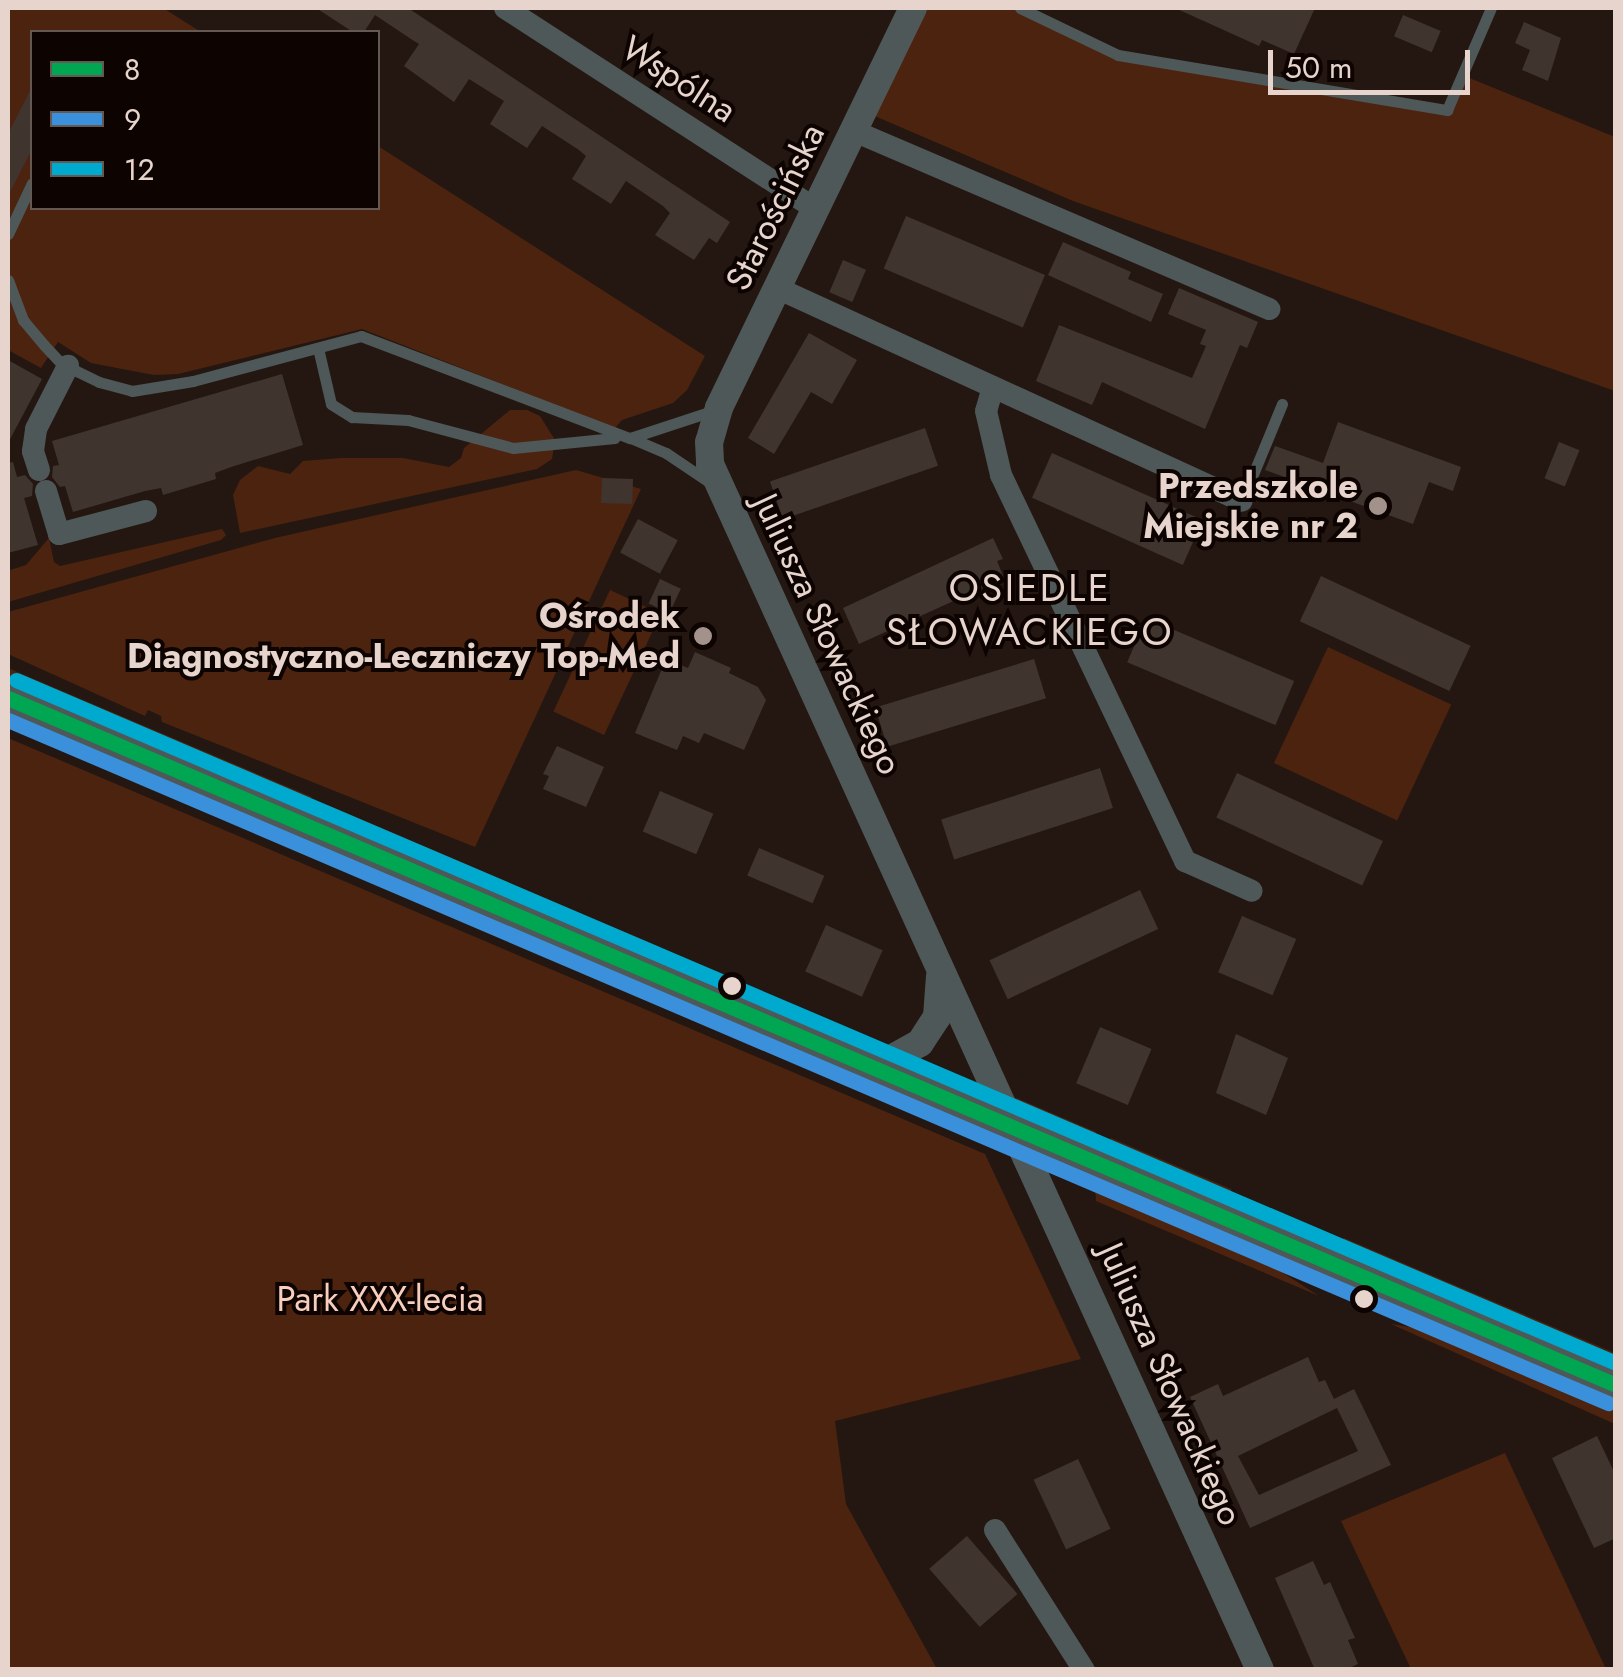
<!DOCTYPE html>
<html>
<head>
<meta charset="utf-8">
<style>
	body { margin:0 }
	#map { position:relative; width:1623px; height:1677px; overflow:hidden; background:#241711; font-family:Jost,sans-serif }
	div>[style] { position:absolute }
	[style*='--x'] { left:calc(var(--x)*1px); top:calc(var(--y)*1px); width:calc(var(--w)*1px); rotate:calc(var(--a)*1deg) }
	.green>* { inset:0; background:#4c230f; transform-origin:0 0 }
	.building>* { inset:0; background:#40342f; transform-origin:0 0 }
	.service>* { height:11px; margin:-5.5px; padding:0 5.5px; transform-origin:5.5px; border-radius:5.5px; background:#4e5858 }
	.minor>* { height:22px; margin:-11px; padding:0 11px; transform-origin:11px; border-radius:11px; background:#4e5858 }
	.tertiary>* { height:28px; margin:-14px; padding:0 14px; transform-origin:14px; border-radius:14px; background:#4e5858 }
	.bus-1>* { height:15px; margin:-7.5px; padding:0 7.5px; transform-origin:7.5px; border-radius:7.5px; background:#00a651 }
	.bus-2>* { height:15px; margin:-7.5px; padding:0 7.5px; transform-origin:7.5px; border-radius:7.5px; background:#3a90db }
	.bus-3>* { height:15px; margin:-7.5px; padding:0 7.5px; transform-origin:7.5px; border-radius:7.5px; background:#00a9ce }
	.dots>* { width:28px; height:28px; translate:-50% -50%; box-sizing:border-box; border:5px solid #0d0402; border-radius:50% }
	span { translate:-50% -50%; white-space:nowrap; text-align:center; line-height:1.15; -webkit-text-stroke:8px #0d0402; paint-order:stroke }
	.street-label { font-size:35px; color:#e7d5cd }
	.poi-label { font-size:35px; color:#e7d5cd; font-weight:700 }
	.right { translate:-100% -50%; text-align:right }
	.park-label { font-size:35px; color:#f7cebd }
	.neighbourhood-label { font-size:38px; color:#e7d5cd; letter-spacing:2.5px }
	.frame { position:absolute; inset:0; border:10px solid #e7d5cd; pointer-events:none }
	.legend { position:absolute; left:30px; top:30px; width:350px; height:180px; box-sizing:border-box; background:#0d0402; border:2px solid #645853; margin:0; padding:12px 18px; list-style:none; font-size:30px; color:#e7d5cd }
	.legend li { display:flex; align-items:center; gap:20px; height:50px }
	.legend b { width:50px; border:2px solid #645853 }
	.scale { position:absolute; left:1268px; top:50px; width:202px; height:45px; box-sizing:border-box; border:5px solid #e7d5cd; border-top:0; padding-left:12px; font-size:30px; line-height:35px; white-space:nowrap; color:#e7d5cd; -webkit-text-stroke:8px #0d0402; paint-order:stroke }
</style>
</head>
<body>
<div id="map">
	<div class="green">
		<i style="clip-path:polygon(8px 8px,163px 8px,201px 32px,32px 32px,32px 208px,378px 208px,378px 146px,705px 356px,687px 390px,673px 403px,622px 420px,615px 428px,362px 329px,178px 374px,154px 375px,91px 363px,58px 342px,41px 368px,8px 350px)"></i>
		<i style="clip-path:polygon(913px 8px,1020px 8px,1118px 55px,1446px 110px,1462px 75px,1615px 137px,1615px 391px,1073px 201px,863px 111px)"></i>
		<i style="clip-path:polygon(510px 410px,527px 410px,540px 416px,555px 440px,552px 459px,537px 469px,240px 533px,233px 495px,240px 480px,258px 466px,290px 474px,303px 461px,341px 458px,403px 458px,449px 467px,461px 458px,464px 448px)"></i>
		<i style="clip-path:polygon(576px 470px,641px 489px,475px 847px,162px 722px,161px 716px,148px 710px,145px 716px,8px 654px,8px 612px,275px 538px)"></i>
		<i style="clip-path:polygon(222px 529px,226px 535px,221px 540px,8px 602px,10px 570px,26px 565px,49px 538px,54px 562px,60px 566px)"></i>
		<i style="left:610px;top:590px;width:56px;height:134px;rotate:25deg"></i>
		<i style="left:1328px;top:647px;width:136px;height:128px;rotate:25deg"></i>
		<i style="left:8px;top:668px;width:330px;height:11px;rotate:23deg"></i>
		<i style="clip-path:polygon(8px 738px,985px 1154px,1081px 1359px,835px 1421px,846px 1504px,937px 1669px,8px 1669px)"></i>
		<i style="clip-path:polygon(328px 805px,660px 947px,629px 946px,324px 814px)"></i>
		<i style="clip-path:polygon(761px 991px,860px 1034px,856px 1043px,823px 1028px)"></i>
		<i style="clip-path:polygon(1007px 1094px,1096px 1132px,1092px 1142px,1029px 1114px)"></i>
		<i style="left:1111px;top:1138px;width:131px;height:11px;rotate:23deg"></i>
		<i style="clip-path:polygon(1095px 1184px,1246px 1249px,1319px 1296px,1096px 1201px)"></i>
		<i style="left:1344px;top:1238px;width:295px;height:16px;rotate:23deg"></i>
		<i style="clip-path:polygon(1391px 1324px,1441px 1332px,1606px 1402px,1615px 1408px,1615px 1424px)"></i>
		<i style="clip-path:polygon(1505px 1453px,1606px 1669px,1411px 1669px,1341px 1521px)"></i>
	</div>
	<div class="building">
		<i style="clip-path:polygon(316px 8px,408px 8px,730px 222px,717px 243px,709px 238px,694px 260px,655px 235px,670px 213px,663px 206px,626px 181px,611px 204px,572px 179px,586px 156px,579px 150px,542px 126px,527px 148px,490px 124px,504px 101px,469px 79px,454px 102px,404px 66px,419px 44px,411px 39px,375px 15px,364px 32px,353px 32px)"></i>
		<i style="clip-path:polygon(1175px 8px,1315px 8px,1294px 54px,1262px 40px,1259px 46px)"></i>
		<i style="left:1403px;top:15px;width:41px;height:23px;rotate:23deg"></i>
		<i style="clip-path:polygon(1524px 22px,1561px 38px,1548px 81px,1522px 70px,1530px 50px,1515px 43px)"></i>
		<i style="clip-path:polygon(32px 87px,32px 149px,8px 196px,8px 134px)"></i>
		<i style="left:906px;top:216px;width:151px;height:57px;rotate:23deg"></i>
		<i style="clip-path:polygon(1063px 242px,1131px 272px,1128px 279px,1163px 294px,1151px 322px,1048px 275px)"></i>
		<i style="left:843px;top:260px;width:25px;height:35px;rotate:23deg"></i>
		<i style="clip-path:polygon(1179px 288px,1258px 322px,1247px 348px,1240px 345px,1205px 429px,1102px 382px,1092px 405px,1036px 381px,1059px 325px,1192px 378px,1206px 346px,1200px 344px,1206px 330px,1168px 314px)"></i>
		<i style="clip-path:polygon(809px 333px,857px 360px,832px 404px,811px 392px,774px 454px,748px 438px)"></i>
		<i style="clip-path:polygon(8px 360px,42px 379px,8px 443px)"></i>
		<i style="clip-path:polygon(282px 374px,303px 445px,231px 467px,215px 473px,216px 479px,163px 495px,161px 488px,145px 491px,73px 512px,65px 486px,60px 487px,52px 477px,53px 466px,59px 465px,52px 441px)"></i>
		<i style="clip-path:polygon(1338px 422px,1461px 467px,1453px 491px,1429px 482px,1413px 524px,1265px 470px,1275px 446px,1323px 463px)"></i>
		<i style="left:925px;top:428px;width:40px;height:164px;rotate:71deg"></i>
		<i style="left:1559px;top:442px;width:22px;height:39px;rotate:22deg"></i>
		<i style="left:1052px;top:453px;width:165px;height:49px;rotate:24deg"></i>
		<i style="clip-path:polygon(13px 462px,17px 477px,25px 475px,33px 484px,32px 496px,24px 498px,38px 545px,8px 553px,8px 463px)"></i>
		<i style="left:633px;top:479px;width:25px;height:31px;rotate:92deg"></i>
		<i style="left:638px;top:519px;width:45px;height:38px;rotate:28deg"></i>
		<i style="clip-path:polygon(993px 538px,1003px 559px,997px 561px,1004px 578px,859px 644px,843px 608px)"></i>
		<i style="left:1321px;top:576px;width:165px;height:50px;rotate:25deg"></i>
		<i style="left:660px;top:579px;width:23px;height:27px;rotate:25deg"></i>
		<i style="left:1146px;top:618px;width:161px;height:48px;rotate:23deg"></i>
		<i style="clip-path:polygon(695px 652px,731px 668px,729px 673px,758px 687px,766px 700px,744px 750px,704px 733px,699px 743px,683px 736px,677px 750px,635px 733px,666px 659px,688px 668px)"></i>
		<i style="left:1034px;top:659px;width:41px;height:166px;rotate:73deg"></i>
		<i style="clip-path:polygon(557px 746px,604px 767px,586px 807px,543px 789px,549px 776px,543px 774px)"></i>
		<i style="left:1100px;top:768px;width:42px;height:167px;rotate:72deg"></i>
		<i style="left:1237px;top:773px;width:161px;height:49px;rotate:25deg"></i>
		<i style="left:660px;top:791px;width:58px;height:44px;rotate:23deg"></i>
		<i style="left:759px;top:848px;width:71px;height:30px;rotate:23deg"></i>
		<i style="left:1140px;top:890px;width:43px;height:166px;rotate:65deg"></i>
		<i style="left:1242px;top:916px;width:59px;height:61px;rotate:23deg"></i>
		<i style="left:826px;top:925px;width:62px;height:51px;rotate:24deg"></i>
		<i style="left:1100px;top:1027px;width:56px;height:61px;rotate:23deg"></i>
		<i style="clip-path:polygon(1236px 1034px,1288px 1058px,1266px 1115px,1216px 1093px)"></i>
		<i style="clip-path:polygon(evenodd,1308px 1357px,1319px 1382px,1325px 1380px,1334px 1399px,1354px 1389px,1391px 1465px,1250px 1528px,1190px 1397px,1218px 1384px,1223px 1396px,1308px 1357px,1337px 1408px,1358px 1451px,1259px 1495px,1238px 1456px,1337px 1408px)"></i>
		<i style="clip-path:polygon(1597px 1436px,1616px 1476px,1616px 1538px,1594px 1548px,1552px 1458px)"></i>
		<i style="left:1078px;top:1459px;width:77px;height:49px;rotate:65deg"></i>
		<i style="left:967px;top:1536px;width:77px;height:50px;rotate:49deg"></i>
		<i style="clip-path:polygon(1313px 1561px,1324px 1585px,1330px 1582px,1355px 1638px,1348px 1640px,1358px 1664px,1345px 1670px,1315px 1670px,1275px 1578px)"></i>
	</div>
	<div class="service">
		<i style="--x:1020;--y:8;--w:109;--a:25.6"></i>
		<i style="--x:1118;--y:55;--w:334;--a:9.5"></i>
		<i style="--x:1447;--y:110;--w:111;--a:-66.7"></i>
		<i style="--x:8;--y:234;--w:56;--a:-64.8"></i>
		<i style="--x:8;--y:280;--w:43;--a:69.4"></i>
		<i style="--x:23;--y:320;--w:33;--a:50"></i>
		<i style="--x:44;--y:345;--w:26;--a:47"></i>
		<i style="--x:62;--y:364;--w:41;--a:25.9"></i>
		<i style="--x:99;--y:382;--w:34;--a:15"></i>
		<i style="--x:132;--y:391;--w:62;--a:-9.3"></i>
		<i style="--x:193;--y:381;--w:174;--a:-15"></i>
		<i style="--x:361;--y:336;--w:288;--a:20.8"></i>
		<i style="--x:318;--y:348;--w:57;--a:76.9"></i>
		<i style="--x:331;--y:404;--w:25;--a:32"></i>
		<i style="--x:352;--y:417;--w:56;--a:3.1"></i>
		<i style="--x:408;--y:420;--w:109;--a:14.9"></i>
		<i style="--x:513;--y:448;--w:102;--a:-5.6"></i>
		<i style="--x:709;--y:482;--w:52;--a:-146"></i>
		<i style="--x:666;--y:453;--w:39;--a:-157"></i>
		<i style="--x:630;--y:438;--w:89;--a:-18.2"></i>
		<i style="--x:1242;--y:501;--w:105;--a:-67.6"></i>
	</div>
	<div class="minor">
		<i style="--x:505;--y:8;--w:370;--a:32.9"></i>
		<i style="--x:854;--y:131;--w:452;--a:23.2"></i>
		<i style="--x:777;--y:288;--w:511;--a:24.61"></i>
		<i style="--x:993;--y:387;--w:25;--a:106"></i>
		<i style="--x:986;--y:411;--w:66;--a:76.8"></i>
		<i style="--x:1001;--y:475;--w:428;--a:64.5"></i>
		<i style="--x:1185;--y:861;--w:73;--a:24.1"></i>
		<i style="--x:39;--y:470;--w:20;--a:-108"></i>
		<i style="--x:33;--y:451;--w:22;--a:-82"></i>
		<i style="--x:36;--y:429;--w:71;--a:-63.1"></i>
		<i style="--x:46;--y:491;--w:45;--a:73.2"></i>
		<i style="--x:59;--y:534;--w:90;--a:-14.8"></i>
		<i style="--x:995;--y:1530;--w:166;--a:57.6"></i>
	</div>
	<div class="tertiary">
		<i style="--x:913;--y:8;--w:445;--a:115.9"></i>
		<i style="--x:719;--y:408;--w:35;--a:106"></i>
		<i style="--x:709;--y:442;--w:22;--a:87"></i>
		<i style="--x:710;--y:464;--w:1325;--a:65.48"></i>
		<i style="--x:8;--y:698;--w:1749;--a:23.13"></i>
		<i style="--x:860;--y:1057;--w:31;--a:4"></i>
		<i style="--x:891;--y:1059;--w:33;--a:-29"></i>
		<i style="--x:920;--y:1043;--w:31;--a:-57"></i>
		<i style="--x:937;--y:1017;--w:41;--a:-85.8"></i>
	</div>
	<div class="bus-1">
		<i style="--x:8;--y:698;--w:1749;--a:23.13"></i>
	</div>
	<div class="bus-2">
		<i style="--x:8;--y:720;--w:1740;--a:23.12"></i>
	</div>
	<div class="bus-3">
		<i style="--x:16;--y:680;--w:1740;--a:23.12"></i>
	</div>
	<div class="dots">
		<i style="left:1378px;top:506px;background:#a3928b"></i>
		<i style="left:703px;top:636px;background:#a3928b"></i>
		<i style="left:732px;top:986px;background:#e7d5cd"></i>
		<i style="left:1364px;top:1299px;background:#e7d5cd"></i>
	</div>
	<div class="street-label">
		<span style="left:679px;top:79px;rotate:33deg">Wspólna</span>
		<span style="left:775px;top:207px;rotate:-64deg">Starościńska</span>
		<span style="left:828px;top:634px;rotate:65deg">Juliusza Słowackiego</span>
		<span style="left:1171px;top:1384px;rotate:66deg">Juliusza Słowackiego</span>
	</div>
	<div class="poi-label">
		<span class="right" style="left:1358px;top:506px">Przedszkole<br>Miejskie nr 2</span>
		<span class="right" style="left:680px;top:636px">Ośrodek<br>Diagnostyczno-Leczniczy Top-Med</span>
	</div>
	<div class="park-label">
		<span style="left:380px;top:1299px">Park XXX-lecia</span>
	</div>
	<div class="neighbourhood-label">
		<span style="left:1030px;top:610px">OSIEDLE<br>SŁOWACKIEGO</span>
	</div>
	<div class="frame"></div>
	<ul class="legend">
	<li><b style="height:12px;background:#00a651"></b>8</li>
	<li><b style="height:12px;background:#3a90db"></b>9</li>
	<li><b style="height:12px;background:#00a9ce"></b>12</li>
	</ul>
	<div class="scale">50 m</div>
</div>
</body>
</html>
